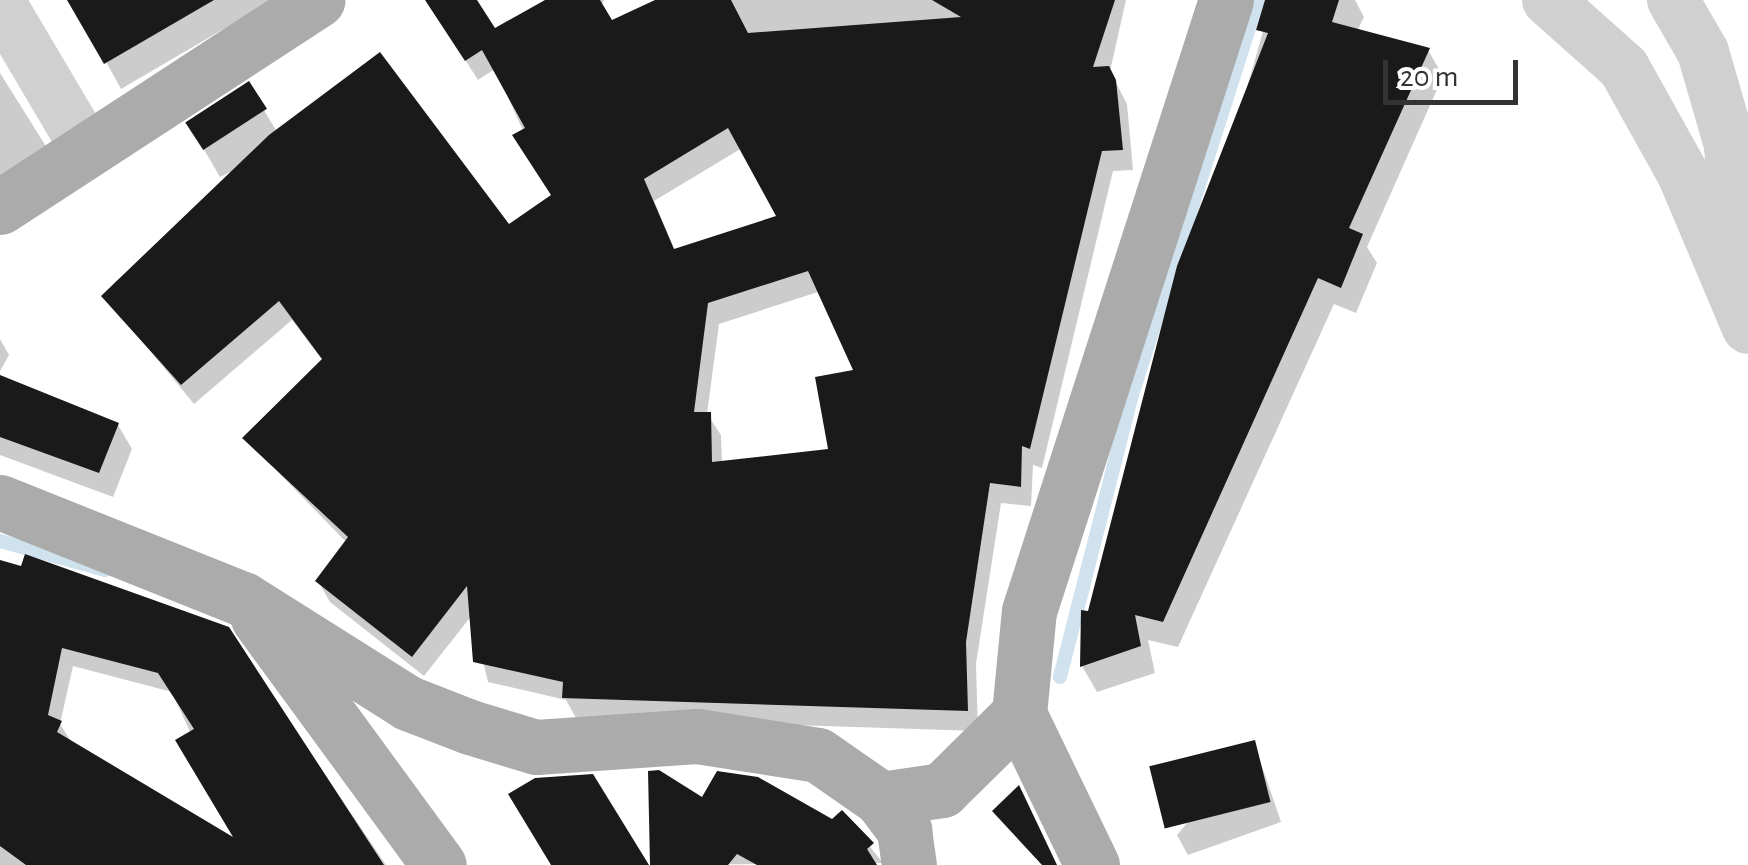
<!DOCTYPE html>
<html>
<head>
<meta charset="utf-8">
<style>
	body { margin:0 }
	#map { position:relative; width:1748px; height:865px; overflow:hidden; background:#fff; font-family:"Alegreya Sans",sans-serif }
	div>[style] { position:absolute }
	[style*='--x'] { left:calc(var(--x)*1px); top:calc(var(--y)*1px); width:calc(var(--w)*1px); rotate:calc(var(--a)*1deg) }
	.shadow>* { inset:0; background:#0003 }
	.stream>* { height:14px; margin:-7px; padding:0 7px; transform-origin:7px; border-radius:7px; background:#cfe2ee }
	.building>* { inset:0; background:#1a1a1a; transform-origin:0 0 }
	.minor>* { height:52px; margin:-26px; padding:0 26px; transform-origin:26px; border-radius:26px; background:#d0d0d0 }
	.major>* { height:55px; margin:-27.5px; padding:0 27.5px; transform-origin:27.5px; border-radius:27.5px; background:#ababab }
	span { translate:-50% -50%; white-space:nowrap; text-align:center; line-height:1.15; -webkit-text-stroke:10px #fff; paint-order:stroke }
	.scale { position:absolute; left:1383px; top:60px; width:135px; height:45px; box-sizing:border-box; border:5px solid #333; border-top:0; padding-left:12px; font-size:30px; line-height:35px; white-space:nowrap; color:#333; -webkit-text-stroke:8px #fff; paint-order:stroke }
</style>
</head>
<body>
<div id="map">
	<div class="shadow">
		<i style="clip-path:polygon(72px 0,273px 0,121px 89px)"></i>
		<i style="clip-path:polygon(evenodd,427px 0,474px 0,494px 32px,551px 0,604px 0,592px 31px,661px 0,1126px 0,1110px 71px,1127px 104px,1133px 170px,1113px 171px,1042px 468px,1033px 465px,1031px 506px,1001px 503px,976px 664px,978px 731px,576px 718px,566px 700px,488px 682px,472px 615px,424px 676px,330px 602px,318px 581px,347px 543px,245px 438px,323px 361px,292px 320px,194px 404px,105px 296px,237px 169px,220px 177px,189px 124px,249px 85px,277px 132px,509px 227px,553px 196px,495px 69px,478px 80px,427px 0,742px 148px,780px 217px,675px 251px,654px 201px,742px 148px,427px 0,818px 292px,856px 372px,831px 451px,722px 464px,721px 435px,707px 414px,719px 324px,818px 292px)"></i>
		<i style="clip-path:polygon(1272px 0,1355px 0,1364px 17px,1357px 31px,1428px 50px,1443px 76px,1367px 247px,1377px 263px,1356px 313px,1334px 304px,1178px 647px,1148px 640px,1155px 673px,1097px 692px,1082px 666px)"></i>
		<i style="clip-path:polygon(0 73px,49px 151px,0 194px)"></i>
		<i style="clip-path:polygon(0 339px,9px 355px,0 371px)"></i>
		<i style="clip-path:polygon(0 378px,118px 425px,132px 449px,113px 497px,0 455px)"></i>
		<i style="clip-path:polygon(evenodd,0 563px,227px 629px,386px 865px,0 865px,0 563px,73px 666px,172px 692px,240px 843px,72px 743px,60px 724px,73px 666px)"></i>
		<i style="clip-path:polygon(1254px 743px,1281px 822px,1188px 855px,1177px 835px)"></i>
		<i style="clip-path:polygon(703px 801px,832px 822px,843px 813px,883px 863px,653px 865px)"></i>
	</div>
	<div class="stream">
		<i style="--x:0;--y:541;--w:109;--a:15.4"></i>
		<i style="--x:1060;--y:677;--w:288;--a:-75.7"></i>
		<i style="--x:1131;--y:398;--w:418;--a:-72.3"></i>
	</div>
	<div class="building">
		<i style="clip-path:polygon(67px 0,214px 0,104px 64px)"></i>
		<i style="clip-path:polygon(evenodd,425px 0,477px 0,495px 28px,545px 0,600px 0,612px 20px,655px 0,731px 0,748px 33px,961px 17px,932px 0,1115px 0,1093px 67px,1109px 66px,1116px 80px,1123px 150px,1102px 151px,1030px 449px,1022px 446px,1021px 487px,990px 483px,966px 642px,968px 711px,562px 698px,563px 682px,473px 662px,467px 586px,412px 657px,315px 581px,348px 537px,242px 438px,322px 359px,279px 301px,181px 385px,101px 296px,269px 135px,380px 52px,509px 224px,551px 195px,512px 135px,525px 128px,482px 50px,465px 61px,425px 0,728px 128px,776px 216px,674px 249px,644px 179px,728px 128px,425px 0,808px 271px,853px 370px,815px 377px,828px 449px,712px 462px,711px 412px,694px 412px,708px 303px,808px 271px)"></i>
		<i style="clip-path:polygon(1265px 0,1339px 0,1332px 22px,1430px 48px,1349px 228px,1363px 234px,1341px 288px,1318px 278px,1163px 622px,1135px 615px,1141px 646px,1080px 667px,1081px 610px,1088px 611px,1177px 266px,1268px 33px,1256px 30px)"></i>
		<i style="left:249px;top:81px;width:33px;height:76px;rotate:57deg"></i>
		<i style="clip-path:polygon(0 375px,119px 423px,99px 473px,0 437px)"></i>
		<i style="clip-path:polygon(evenodd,25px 554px,229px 627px,384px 865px,26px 865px,0 846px,0 560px,21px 566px,25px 554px,62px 648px,158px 673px,194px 729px,175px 740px,233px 837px,57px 732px,62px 721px,48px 715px,62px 648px)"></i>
		<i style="left:1255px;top:740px;width:64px;height:109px;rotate:76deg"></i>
		<i style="clip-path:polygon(659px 770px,702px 797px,717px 771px,758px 777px,832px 819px,842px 810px,874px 843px,867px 849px,877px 865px,757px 865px,737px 854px,728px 865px,650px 865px,648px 771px)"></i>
		<i style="clip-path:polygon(593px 774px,649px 865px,551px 865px,508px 794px,535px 778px)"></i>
		<i style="clip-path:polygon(1019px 785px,1057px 865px,1042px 865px,992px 811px)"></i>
	</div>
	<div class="minor">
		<i style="--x:1548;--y:0;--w:102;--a:41.8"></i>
		<i style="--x:1624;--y:68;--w:121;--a:60.9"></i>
		<i style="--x:1683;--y:174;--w:167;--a:67.1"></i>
		<i style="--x:1673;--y:0;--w:60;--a:60"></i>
		<i style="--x:1703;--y:52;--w:97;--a:73.8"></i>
		<i style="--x:1730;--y:145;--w:126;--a:85.9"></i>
		<i style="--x:0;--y:3;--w:167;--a:59.4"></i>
	</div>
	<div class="major">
		<i style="--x:0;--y:207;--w:379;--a:-33.1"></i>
		<i style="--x:0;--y:502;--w:262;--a:21.8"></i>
		<i style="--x:243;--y:599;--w:195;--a:32.2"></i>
		<i style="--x:408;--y:703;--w:66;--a:21.2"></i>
		<i style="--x:470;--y:727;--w:69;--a:16.9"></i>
		<i style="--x:536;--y:747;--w:161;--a:-3.9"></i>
		<i style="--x:697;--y:736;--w:122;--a:8.9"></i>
		<i style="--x:818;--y:755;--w:77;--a:34.9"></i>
		<i style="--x:881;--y:799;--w:39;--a:53"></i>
		<i style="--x:904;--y:830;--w:35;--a:82"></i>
		<i style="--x:258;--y:618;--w:306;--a:53.8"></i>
		<i style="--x:881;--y:799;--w:62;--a:-8.4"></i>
		<i style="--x:942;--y:790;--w:108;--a:-44.6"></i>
		<i style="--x:1092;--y:865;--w:168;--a:-115.8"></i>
		<i style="--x:1019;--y:714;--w:103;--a:-84.5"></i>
		<i style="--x:1029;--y:611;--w:642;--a:-72.13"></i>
	</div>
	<div class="scale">20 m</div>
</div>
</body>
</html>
